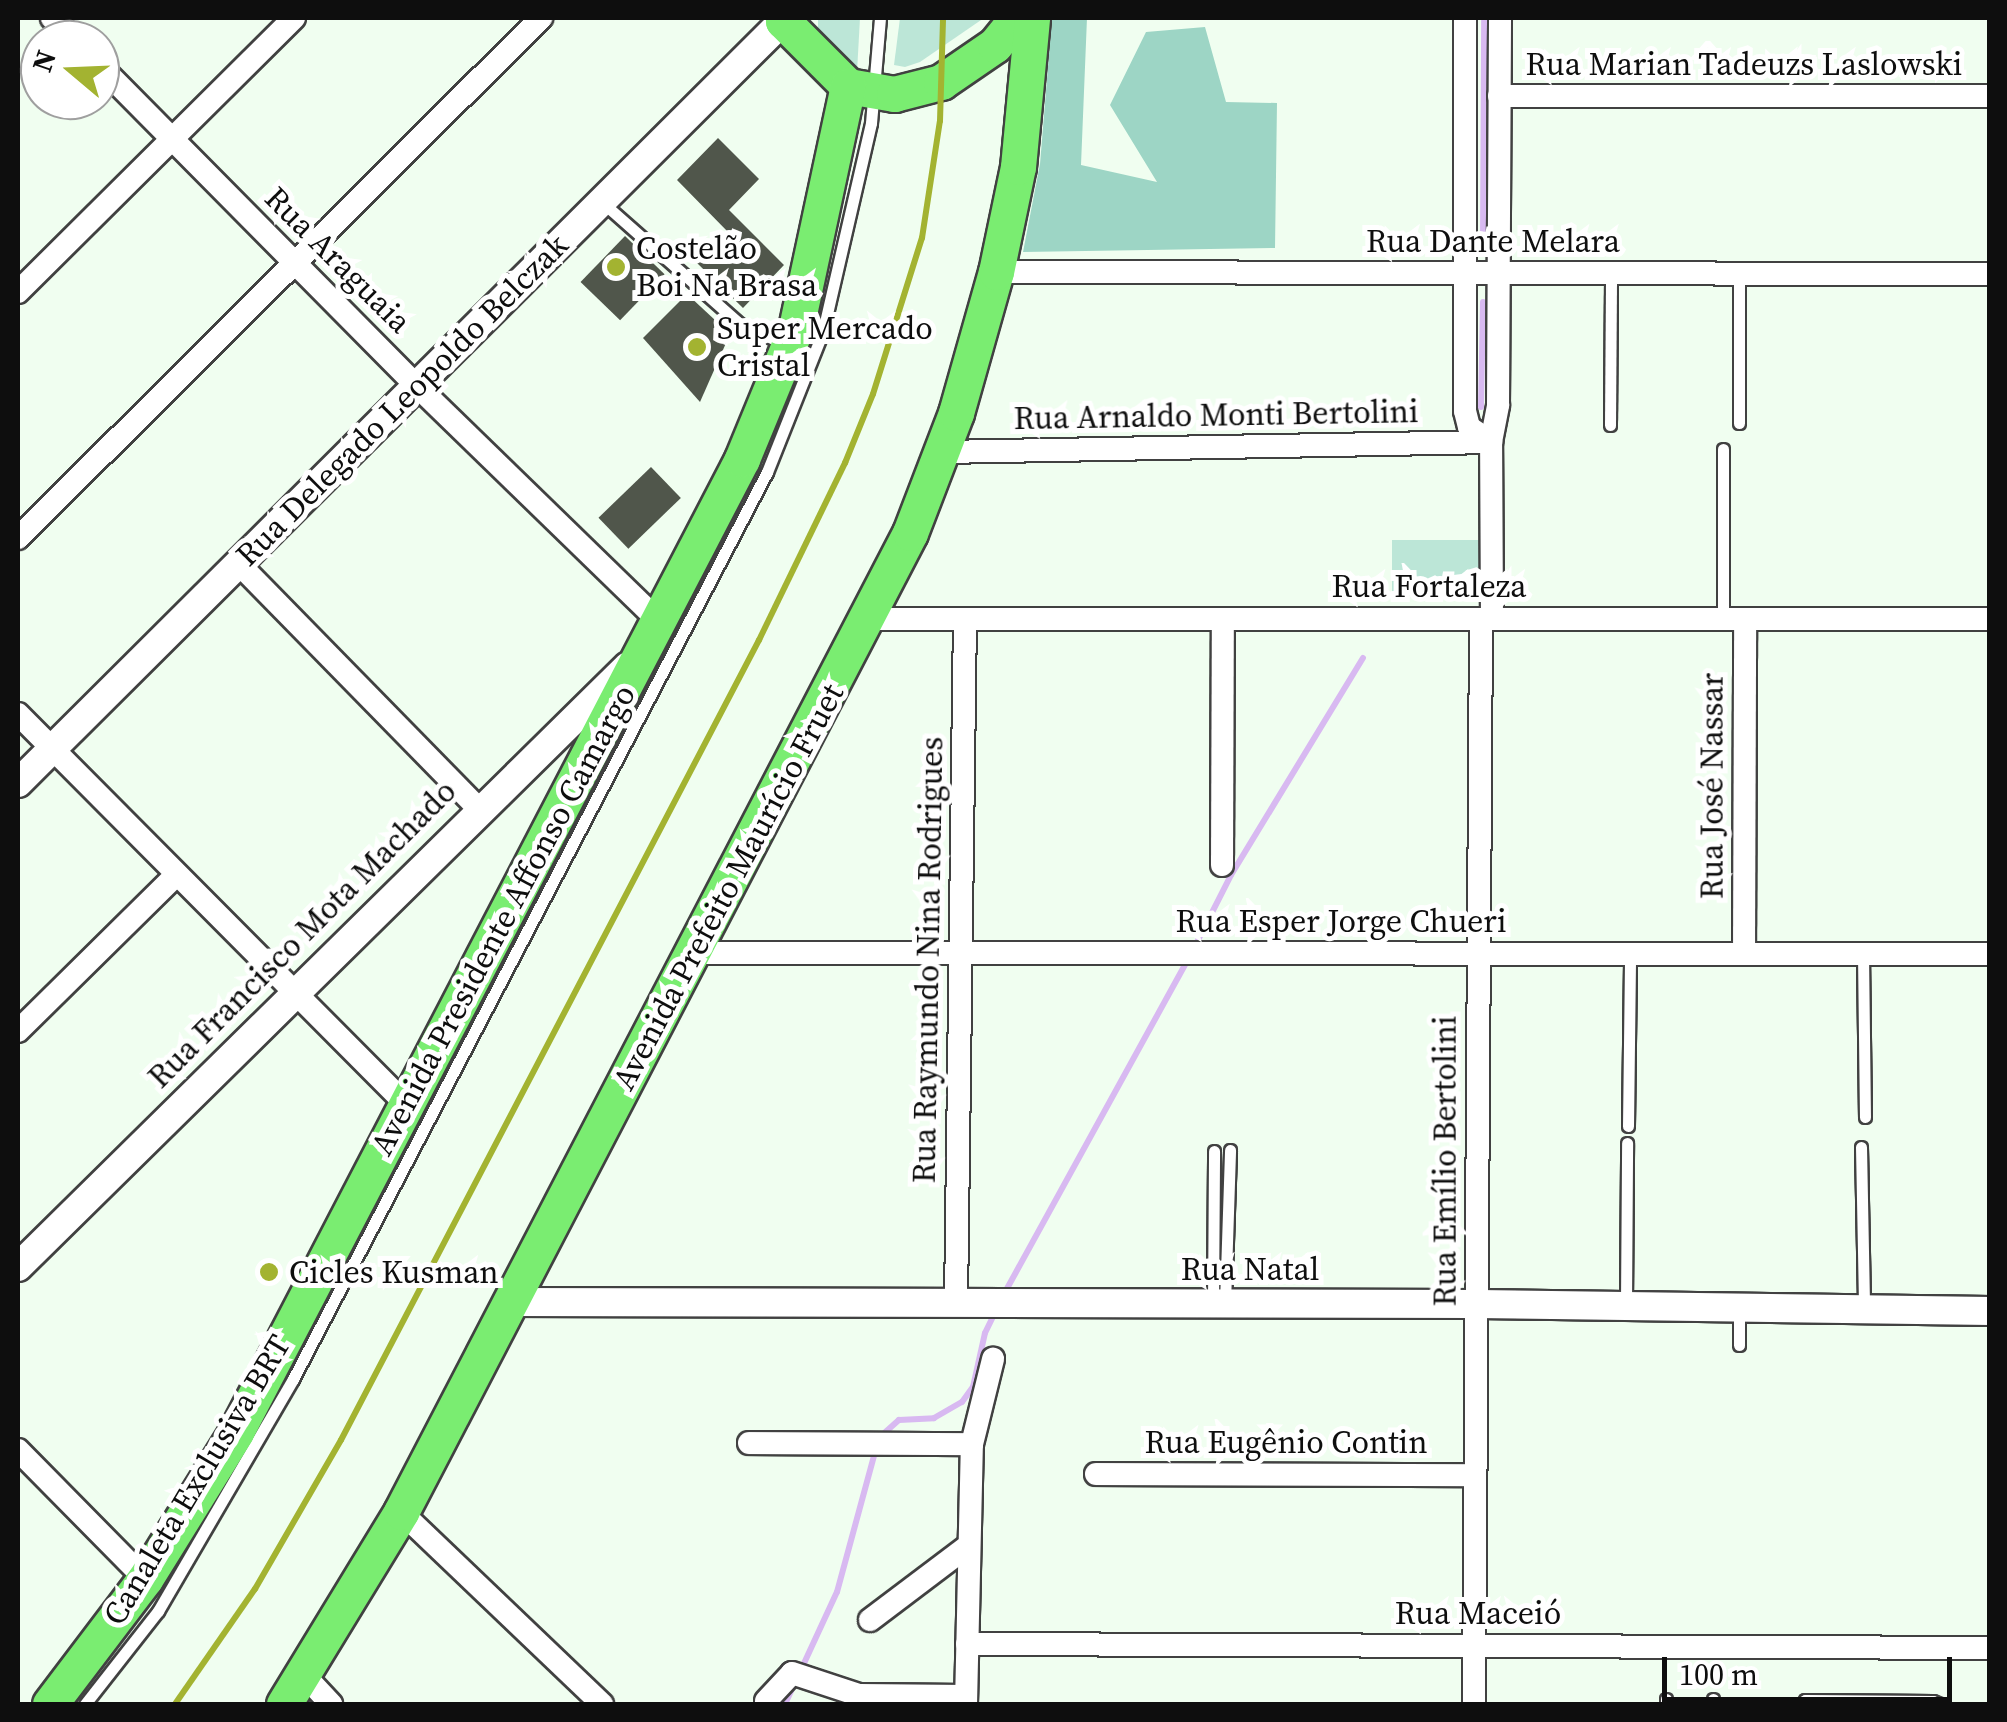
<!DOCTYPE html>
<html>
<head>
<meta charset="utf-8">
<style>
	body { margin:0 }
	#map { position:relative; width:2007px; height:1722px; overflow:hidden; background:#f0fef0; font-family:"Source Serif 4",serif }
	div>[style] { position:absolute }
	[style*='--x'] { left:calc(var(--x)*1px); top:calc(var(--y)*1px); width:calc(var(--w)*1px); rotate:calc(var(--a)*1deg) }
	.green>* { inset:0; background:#bce6d7; transform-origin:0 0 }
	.forest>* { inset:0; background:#9dd5c5 }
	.stream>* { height:6px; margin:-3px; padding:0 3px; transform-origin:3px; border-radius:3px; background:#d8b9f1 }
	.building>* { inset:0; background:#50564b; transform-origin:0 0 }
	.roads { filter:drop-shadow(2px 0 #414141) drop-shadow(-2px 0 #414141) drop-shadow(0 2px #414141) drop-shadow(0 -2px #414141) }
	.service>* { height:11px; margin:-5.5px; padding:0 5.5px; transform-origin:5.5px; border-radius:5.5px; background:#fff }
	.minor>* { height:22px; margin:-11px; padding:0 11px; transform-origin:11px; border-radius:11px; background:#fff }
	.tertiary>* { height:28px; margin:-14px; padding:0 14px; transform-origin:14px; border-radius:14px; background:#fff }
	.primary>* { height:35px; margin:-17.5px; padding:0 17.5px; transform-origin:17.5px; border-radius:17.5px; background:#7aed71 }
	.rail>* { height:6px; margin:-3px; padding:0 3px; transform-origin:3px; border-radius:3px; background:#a3b331 }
	.dots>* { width:28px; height:28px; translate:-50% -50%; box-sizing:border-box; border:5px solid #fff; border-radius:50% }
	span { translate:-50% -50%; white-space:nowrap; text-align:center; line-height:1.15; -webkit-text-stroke:10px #fff; paint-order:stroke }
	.street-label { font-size:32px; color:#0e0e0e }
	.poi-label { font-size:32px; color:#0e0e0e }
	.left { translate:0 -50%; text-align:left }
	.frame { position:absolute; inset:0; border:20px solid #0e0e0e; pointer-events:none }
	.north { position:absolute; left:20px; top:20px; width:100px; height:100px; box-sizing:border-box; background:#fff; border:2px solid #9f9f9f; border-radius:50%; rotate:289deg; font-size:28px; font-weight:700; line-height:40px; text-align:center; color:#0e0e0e }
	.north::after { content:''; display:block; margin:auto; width:35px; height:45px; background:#a3b331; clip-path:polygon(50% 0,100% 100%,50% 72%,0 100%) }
	.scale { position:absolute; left:1662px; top:1657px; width:290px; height:45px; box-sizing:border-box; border:5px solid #0e0e0e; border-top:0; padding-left:12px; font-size:30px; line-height:35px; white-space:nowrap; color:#0e0e0e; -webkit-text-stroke:8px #fff; paint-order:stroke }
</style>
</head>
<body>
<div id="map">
	<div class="green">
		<i style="clip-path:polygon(818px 18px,860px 18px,857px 72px,818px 31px)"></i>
		<i style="clip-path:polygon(900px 18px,984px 18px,920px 62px,905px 67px,894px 65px)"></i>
		<i style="left:1479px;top:540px;width:56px;height:87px;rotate:90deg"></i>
	</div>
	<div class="forest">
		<i style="clip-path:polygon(1052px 18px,1087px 18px,1081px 165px,1157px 182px,1110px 105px,1146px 32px,1205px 27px,1226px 102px,1277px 103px,1275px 248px,1023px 252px,1040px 164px)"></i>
	</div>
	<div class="stream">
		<i style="--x:1483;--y:241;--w:223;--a:-89.7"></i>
		<i style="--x:1481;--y:407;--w:105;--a:-88.9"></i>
		<i style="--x:1194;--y:948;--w:82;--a:-63.1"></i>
		<i style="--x:1231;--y:875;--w:254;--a:-58.7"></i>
		<i style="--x:1004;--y:1294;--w:382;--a:-61.2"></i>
		<i style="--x:881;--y:1436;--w:24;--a:-42"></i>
		<i style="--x:899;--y:1420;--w:35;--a:-3"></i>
		<i style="--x:934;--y:1418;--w:32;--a:-30"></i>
		<i style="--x:962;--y:1402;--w:19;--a:-54"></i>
		<i style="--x:973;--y:1387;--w:55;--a:-77.5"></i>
		<i style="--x:985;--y:1333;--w:25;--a:-64"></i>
		<i style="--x:800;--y:1672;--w:88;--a:-65.2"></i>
		<i style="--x:837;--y:1592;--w:149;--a:-74.8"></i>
		<i style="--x:785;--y:1704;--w:23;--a:-65"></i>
	</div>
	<div class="building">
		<i style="clip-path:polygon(718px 138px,759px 179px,729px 210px,784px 265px,743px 308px,697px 263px,728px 232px,677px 180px)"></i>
		<i style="left:625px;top:236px;width:55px;height:64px;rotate:44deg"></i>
		<i style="clip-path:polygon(687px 294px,730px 334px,700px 402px,643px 338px)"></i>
		<i style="left:651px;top:467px;width:43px;height:73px;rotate:46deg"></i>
	</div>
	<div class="roads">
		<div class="service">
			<i style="--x:602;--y:202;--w:184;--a:41.5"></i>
			<i style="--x:740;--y:324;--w:51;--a:24.1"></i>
			<i style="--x:1739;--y:423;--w:149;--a:-90"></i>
			<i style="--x:1610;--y:425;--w:152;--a:-89.6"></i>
			<i style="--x:1723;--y:619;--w:170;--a:-90"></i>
			<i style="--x:1863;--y:954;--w:163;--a:89.3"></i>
			<i style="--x:1628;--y:1126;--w:172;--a:-89.3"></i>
			<i style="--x:1861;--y:1147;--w:162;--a:88.9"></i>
			<i style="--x:1213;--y:1303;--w:152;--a:-89.6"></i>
			<i style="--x:1225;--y:1303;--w:153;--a:-88.1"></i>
			<i style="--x:1626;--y:1303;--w:160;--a:-89.6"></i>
			<i style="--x:1739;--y:1345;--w:38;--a:-90"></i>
			<i style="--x:85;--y:1704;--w:118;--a:-51.9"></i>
			<i style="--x:158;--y:1611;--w:268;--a:-59.8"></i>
			<i style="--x:293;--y:1379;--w:1023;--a:-62.41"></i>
			<i style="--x:767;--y:472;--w:152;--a:-68.3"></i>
			<i style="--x:823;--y:331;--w:213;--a:-77"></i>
			<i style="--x:871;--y:123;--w:105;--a:-85.1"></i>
			<i style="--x:1666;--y:1704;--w:5;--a:-90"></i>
			<i style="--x:1713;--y:1704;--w:5;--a:-90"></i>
			<i style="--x:1805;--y:1704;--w:4;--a:-90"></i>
			<i style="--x:1805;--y:1700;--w:128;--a:0.4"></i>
			<i style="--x:1933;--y:1701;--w:8;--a:23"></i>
		</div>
		<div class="minor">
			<i style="--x:52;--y:18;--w:32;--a:44"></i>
			<i style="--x:1465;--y:18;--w:393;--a:90"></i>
			<i style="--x:1465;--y:411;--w:16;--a:76"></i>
			<i style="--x:1469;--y:427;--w:27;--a:34"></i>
			<i style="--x:100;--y:66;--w:450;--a:45.3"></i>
			<i style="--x:417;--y:386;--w:340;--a:44.2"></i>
			<i style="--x:1499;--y:96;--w:491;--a:0"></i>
			<i style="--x:996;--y:272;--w:994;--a:0.12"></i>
			<i style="--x:18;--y:292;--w:389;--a:-44.8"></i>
			<i style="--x:942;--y:452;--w:549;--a:-1.04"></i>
			<i style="--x:18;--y:538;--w:738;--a:-44.84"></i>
			<i style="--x:238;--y:563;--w:343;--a:45.6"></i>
			<i style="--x:868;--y:619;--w:1122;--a:0"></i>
			<i style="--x:1492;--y:619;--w:177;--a:-90.3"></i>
			<i style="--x:1491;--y:442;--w:38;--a:-79"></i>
			<i style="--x:1498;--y:405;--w:387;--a:-89.7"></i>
			<i style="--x:18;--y:714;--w:550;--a:45.15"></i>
			<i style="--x:1222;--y:865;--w:246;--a:-89.8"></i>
			<i style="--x:693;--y:953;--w:1297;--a:0.04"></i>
			<i style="--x:1744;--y:954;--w:335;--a:-89.8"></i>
			<i style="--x:18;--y:1031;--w:223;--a:-44.6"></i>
			<i style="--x:956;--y:1303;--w:684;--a:-89.25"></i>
			<i style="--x:749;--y:1443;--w:223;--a:0.3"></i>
			<i style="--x:18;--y:1450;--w:181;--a:45.4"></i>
			<i style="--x:1096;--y:1474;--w:379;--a:0.2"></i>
			<i style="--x:401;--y:1512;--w:278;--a:43.7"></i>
			<i style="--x:870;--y:1620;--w:123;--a:-37.1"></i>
			<i style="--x:967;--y:1644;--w:1023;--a:0.22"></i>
			<i style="--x:304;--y:1675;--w:40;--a:47"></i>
			<i style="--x:766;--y:1701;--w:38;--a:-47"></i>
			<i style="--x:792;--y:1673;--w:71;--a:18.2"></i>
			<i style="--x:859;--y:1695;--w:107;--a:0.5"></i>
			<i style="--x:966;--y:1704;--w:260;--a:-88.7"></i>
			<i style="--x:972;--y:1444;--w:88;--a:-76.1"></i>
			<i style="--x:1474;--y:1704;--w:1085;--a:-89.63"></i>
		</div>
		<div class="tertiary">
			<i style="--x:18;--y:783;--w:1080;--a:-44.89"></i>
			<i style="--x:783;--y:21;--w:5;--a:-143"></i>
			<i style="--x:18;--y:1267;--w:856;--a:-44.57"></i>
			<i style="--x:510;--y:1302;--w:967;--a:0.12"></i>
			<i style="--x:1477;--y:1304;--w:513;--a:0.78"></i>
		</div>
		<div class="primary">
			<i style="--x:787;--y:18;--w:5;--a:143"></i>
			<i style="--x:783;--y:21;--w:92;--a:45"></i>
			<i style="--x:848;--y:86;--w:47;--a:9.9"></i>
			<i style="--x:894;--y:94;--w:49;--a:-14.3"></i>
			<i style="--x:941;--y:82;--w:65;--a:-34.4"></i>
			<i style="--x:995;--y:45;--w:35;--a:-51"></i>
			<i style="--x:50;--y:1704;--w:157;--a:-52.8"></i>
			<i style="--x:145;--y:1579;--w:173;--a:-58.2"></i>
			<i style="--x:236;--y:1432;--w:1097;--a:-62.52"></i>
			<i style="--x:742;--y:459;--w:142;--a:-67.6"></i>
			<i style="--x:796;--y:328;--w:248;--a:-77.9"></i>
			<i style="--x:284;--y:1704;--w:225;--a:-58.6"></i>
			<i style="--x:401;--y:1512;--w:1103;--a:-62.53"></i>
			<i style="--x:910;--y:533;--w:129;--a:-69"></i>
			<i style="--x:956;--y:413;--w:147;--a:-74.2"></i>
			<i style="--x:996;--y:272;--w:107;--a:-78.2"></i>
			<i style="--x:1018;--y:167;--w:150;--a:-84.6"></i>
		</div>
	</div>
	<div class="rail">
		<i style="--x:175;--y:1704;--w:140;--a:-55.2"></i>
		<i style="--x:255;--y:1589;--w:172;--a:-60"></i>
		<i style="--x:341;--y:1440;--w:903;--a:-62.41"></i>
		<i style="--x:759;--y:640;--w:197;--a:-64.1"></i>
		<i style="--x:845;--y:463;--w:74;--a:-67.9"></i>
		<i style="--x:873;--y:394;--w:164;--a:-72.6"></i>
		<i style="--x:922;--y:238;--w:118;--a:-81.3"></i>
		<i style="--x:940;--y:121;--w:103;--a:-88.3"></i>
	</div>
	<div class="dots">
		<i style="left:616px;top:267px;background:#a3b331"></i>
		<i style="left:697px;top:347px;background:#a3b331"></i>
		<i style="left:269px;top:1272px;background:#a3b331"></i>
	</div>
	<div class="street-label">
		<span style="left:1744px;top:64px">Rua Marian Tadeuzs Laslowski</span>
		<span style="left:1493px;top:241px">Rua Dante Melara</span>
		<span style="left:338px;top:260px;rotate:45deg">Rua Araguaia</span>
		<span style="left:402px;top:400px;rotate:-45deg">Rua Delegado Leopoldo Belczak</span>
		<span style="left:1216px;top:415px;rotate:-1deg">Rua Arnaldo Monti Bertolini</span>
		<span style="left:1429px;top:586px">Rua Fortaleza</span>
		<span style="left:1712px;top:786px;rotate:-90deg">Rua José Nassar</span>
		<span style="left:728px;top:887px;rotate:-62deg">Avenida Prefeito Maurício Fruet</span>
		<span style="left:503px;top:920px;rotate:-62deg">Avenida Presidente Affonso Camargo</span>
		<span style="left:1341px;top:921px">Rua Esper Jorge Chueri</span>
		<span style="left:302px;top:934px;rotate:-45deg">Rua Francisco Mota Machado</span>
		<span style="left:928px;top:960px;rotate:-89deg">Rua Raymundo Nina Rodrigues</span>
		<span style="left:1445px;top:1161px;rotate:-90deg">Rua Emílio Bertolini</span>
		<span style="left:1250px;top:1269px">Rua Natal</span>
		<span style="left:1286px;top:1442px">Rua Eugênio Contin</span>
		<span style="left:197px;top:1480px;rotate:-59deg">Canaleta Exclusiva BRT</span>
		<span style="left:1478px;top:1613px">Rua Maceió</span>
	</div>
	<div class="poi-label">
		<span class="left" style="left:636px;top:267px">Costelão<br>Boi Na Brasa</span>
		<span class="left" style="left:717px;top:347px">Super Mercado<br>Cristal</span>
		<span class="left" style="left:289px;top:1272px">Cicles Kusman</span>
	</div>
	<div class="frame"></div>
	<div class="north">N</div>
	<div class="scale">100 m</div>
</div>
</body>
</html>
